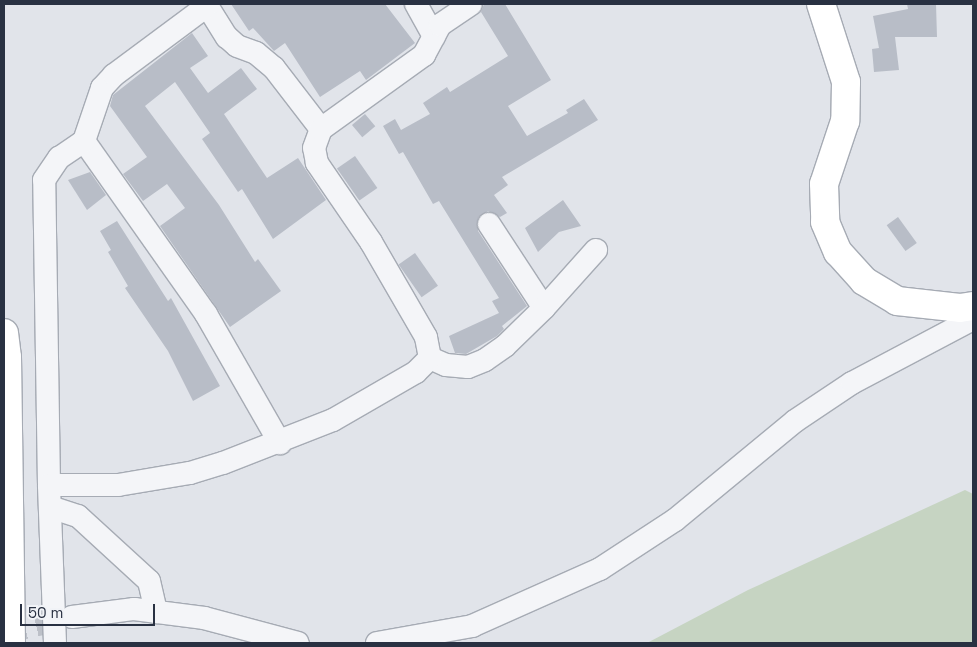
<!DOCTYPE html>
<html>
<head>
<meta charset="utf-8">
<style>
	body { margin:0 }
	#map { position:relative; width:977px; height:647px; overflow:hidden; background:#e1e4ea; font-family:"Space Grotesk",sans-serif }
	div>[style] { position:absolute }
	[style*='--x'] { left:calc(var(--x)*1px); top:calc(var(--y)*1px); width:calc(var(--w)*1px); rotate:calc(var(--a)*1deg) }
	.green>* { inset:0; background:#c6d4c2 }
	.building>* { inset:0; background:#b8bdc7; transform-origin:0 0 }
	.minor-tunnel>* { height:22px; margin-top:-11px; transform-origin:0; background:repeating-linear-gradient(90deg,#bcc0c8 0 22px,transparent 0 33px) }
	.roads { filter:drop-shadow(1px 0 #a6abb4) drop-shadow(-1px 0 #a6abb4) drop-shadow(0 1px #a6abb4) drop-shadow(0 -1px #a6abb4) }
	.minor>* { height:22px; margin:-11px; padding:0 11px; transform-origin:11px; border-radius:11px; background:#f4f5f8 }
	.major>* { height:28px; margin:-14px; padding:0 14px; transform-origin:14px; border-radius:14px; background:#fff }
	.highway>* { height:28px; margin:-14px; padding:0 14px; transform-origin:14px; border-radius:14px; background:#fff }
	span { translate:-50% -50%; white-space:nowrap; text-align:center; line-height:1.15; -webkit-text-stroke:4px #f1f3f7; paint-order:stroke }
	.frame { position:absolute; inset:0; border:5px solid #293142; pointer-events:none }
	.scale { position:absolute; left:20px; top:604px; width:135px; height:22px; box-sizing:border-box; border:2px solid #293142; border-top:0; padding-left:6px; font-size:15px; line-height:18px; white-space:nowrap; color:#293142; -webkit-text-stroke:4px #f1f3f7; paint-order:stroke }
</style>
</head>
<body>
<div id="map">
	<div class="green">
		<i style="clip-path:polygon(965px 490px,973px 494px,973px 643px,647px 643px,748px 590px)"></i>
	</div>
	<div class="building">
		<i style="clip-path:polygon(231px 4px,385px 4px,415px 43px,366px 80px,360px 71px,320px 97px,285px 43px,274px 51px,253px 28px,249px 31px)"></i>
		<i style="clip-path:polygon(484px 4px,505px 4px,551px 80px,508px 106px,527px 136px,568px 113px,566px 110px,584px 99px,598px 120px,502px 177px,508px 185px,494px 195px,507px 213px,500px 217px,488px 211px,478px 218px,478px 231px,527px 306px,502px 326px,504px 329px,497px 336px,466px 354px,455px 353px,449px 336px,499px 313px,492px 301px,499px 298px,439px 201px,433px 204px,403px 152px,399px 154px,383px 126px,395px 119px,401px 130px,430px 114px,423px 103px,447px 87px,450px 92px,508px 56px,481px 12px)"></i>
		<i style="clip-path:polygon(907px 4px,936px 4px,937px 37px,895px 37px,899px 70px,874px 72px,872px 49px,879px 48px,873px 16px,908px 9px)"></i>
		<i style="clip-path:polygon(192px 33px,208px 56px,190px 68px,208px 93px,241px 68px,257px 89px,224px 114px,267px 178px,298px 158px,326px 200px,273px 239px,242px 189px,238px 192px,202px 139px,210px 133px,175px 82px,145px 106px,219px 205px,255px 262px,258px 259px,281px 291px,230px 327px,160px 226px,185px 208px,167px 184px,143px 201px,123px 174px,147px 157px,110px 106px,113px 95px)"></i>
		<i style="left:365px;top:114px;width:16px;height:17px;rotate:50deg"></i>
		<i style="left:355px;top:156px;width:39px;height:22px;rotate:55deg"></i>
		<i style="clip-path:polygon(90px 172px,106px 195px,87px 210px,68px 180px)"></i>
		<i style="clip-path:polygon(563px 200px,581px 226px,559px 232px,538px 252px,525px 228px)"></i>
		<i style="left:898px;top:217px;width:32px;height:14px;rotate:54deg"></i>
		<i style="clip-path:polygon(117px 221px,168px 301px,171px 298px,220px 386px,193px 401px,168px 351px,125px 288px,128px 286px,108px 252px,111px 250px,100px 231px)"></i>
		<i style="left:415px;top:253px;width:40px;height:20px;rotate:55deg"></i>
	</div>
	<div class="minor-tunnel">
		<i style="--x:4;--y:633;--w:70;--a:-13.2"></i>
	</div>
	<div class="roads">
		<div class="minor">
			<i style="--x:206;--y:4;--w:39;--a:58"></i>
			<i style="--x:227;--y:37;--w:13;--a:42"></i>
			<i style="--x:237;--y:46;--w:20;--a:20"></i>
			<i style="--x:256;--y:53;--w:23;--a:40"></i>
			<i style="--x:274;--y:68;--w:77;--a:52.4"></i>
			<i style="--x:416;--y:4;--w:37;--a:61"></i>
			<i style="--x:84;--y:141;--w:212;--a:54.8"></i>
			<i style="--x:206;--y:314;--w:149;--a:60.2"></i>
			<i style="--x:489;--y:224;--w:100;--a:56.8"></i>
			<i style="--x:430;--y:358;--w:17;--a:24"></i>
			<i style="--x:446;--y:365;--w:22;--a:5"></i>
			<i style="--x:468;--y:367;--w:18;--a:-22"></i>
			<i style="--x:485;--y:360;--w:24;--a:-35"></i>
			<i style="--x:505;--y:346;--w:54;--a:-44.3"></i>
			<i style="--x:544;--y:308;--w:78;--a:-48.1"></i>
			<i style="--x:49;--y:485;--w:305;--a:-90.9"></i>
			<i style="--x:44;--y:180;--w:27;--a:-56"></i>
			<i style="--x:59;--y:158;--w:30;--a:-34"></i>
			<i style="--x:84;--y:141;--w:56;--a:-71.2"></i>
			<i style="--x:102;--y:88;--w:18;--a:-47"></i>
			<i style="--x:114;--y:75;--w:116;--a:-36.6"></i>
			<i style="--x:50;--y:507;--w:29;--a:18"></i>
			<i style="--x:78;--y:516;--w:96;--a:42.5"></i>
			<i style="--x:149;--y:581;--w:32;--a:77"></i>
			<i style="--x:72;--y:617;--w:63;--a:-7.4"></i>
			<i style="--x:134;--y:609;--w:71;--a:7.3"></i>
			<i style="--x:204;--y:618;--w:97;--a:14.9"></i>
			<i style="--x:55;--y:643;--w:158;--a:-92.2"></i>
			<i style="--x:49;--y:485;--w:69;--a:0"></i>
			<i style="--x:118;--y:485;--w:73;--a:-9.5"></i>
			<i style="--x:190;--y:473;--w:34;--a:-17"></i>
			<i style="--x:223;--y:463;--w:118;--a:-21.4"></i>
			<i style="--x:333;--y:420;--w:96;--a:-30"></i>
			<i style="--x:416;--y:372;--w:20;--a:-45"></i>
			<i style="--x:430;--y:358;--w:21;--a:-101"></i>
			<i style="--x:426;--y:337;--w:110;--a:-120.1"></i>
			<i style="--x:371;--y:242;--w:96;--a:-124.4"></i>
			<i style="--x:317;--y:163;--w:15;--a:-101"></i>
			<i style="--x:314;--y:148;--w:20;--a:-70"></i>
			<i style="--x:321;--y:129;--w:127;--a:-35.7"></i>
			<i style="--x:424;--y:55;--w:34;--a:-62"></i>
			<i style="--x:440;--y:25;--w:37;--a:-34"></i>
			<i style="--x:377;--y:643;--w:97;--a:-10.1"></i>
			<i style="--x:472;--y:626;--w:140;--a:-24"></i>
			<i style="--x:600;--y:569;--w:90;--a:-33.2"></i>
			<i style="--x:675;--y:520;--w:156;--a:-39.5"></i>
			<i style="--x:795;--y:421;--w:69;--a:-33.7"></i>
			<i style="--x:852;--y:383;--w:137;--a:-27.9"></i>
		</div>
		<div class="major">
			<i style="--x:821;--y:4;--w:82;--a:72.2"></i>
			<i style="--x:846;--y:82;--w:39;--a:91"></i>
			<i style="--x:845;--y:121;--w:66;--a:108.4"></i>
			<i style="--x:824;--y:184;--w:38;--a:88"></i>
			<i style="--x:825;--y:222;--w:33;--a:67"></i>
			<i style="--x:838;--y:252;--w:39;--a:48"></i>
			<i style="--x:864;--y:281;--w:39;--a:31"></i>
			<i style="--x:897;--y:301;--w:63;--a:6.3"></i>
			<i style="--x:960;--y:308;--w:13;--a:-9"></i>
		</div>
		<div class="highway">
			<i style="--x:4;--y:333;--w:24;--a:83"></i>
			<i style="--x:7;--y:357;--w:286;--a:89.2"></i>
		</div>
	</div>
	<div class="frame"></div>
	<div class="scale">50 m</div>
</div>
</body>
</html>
